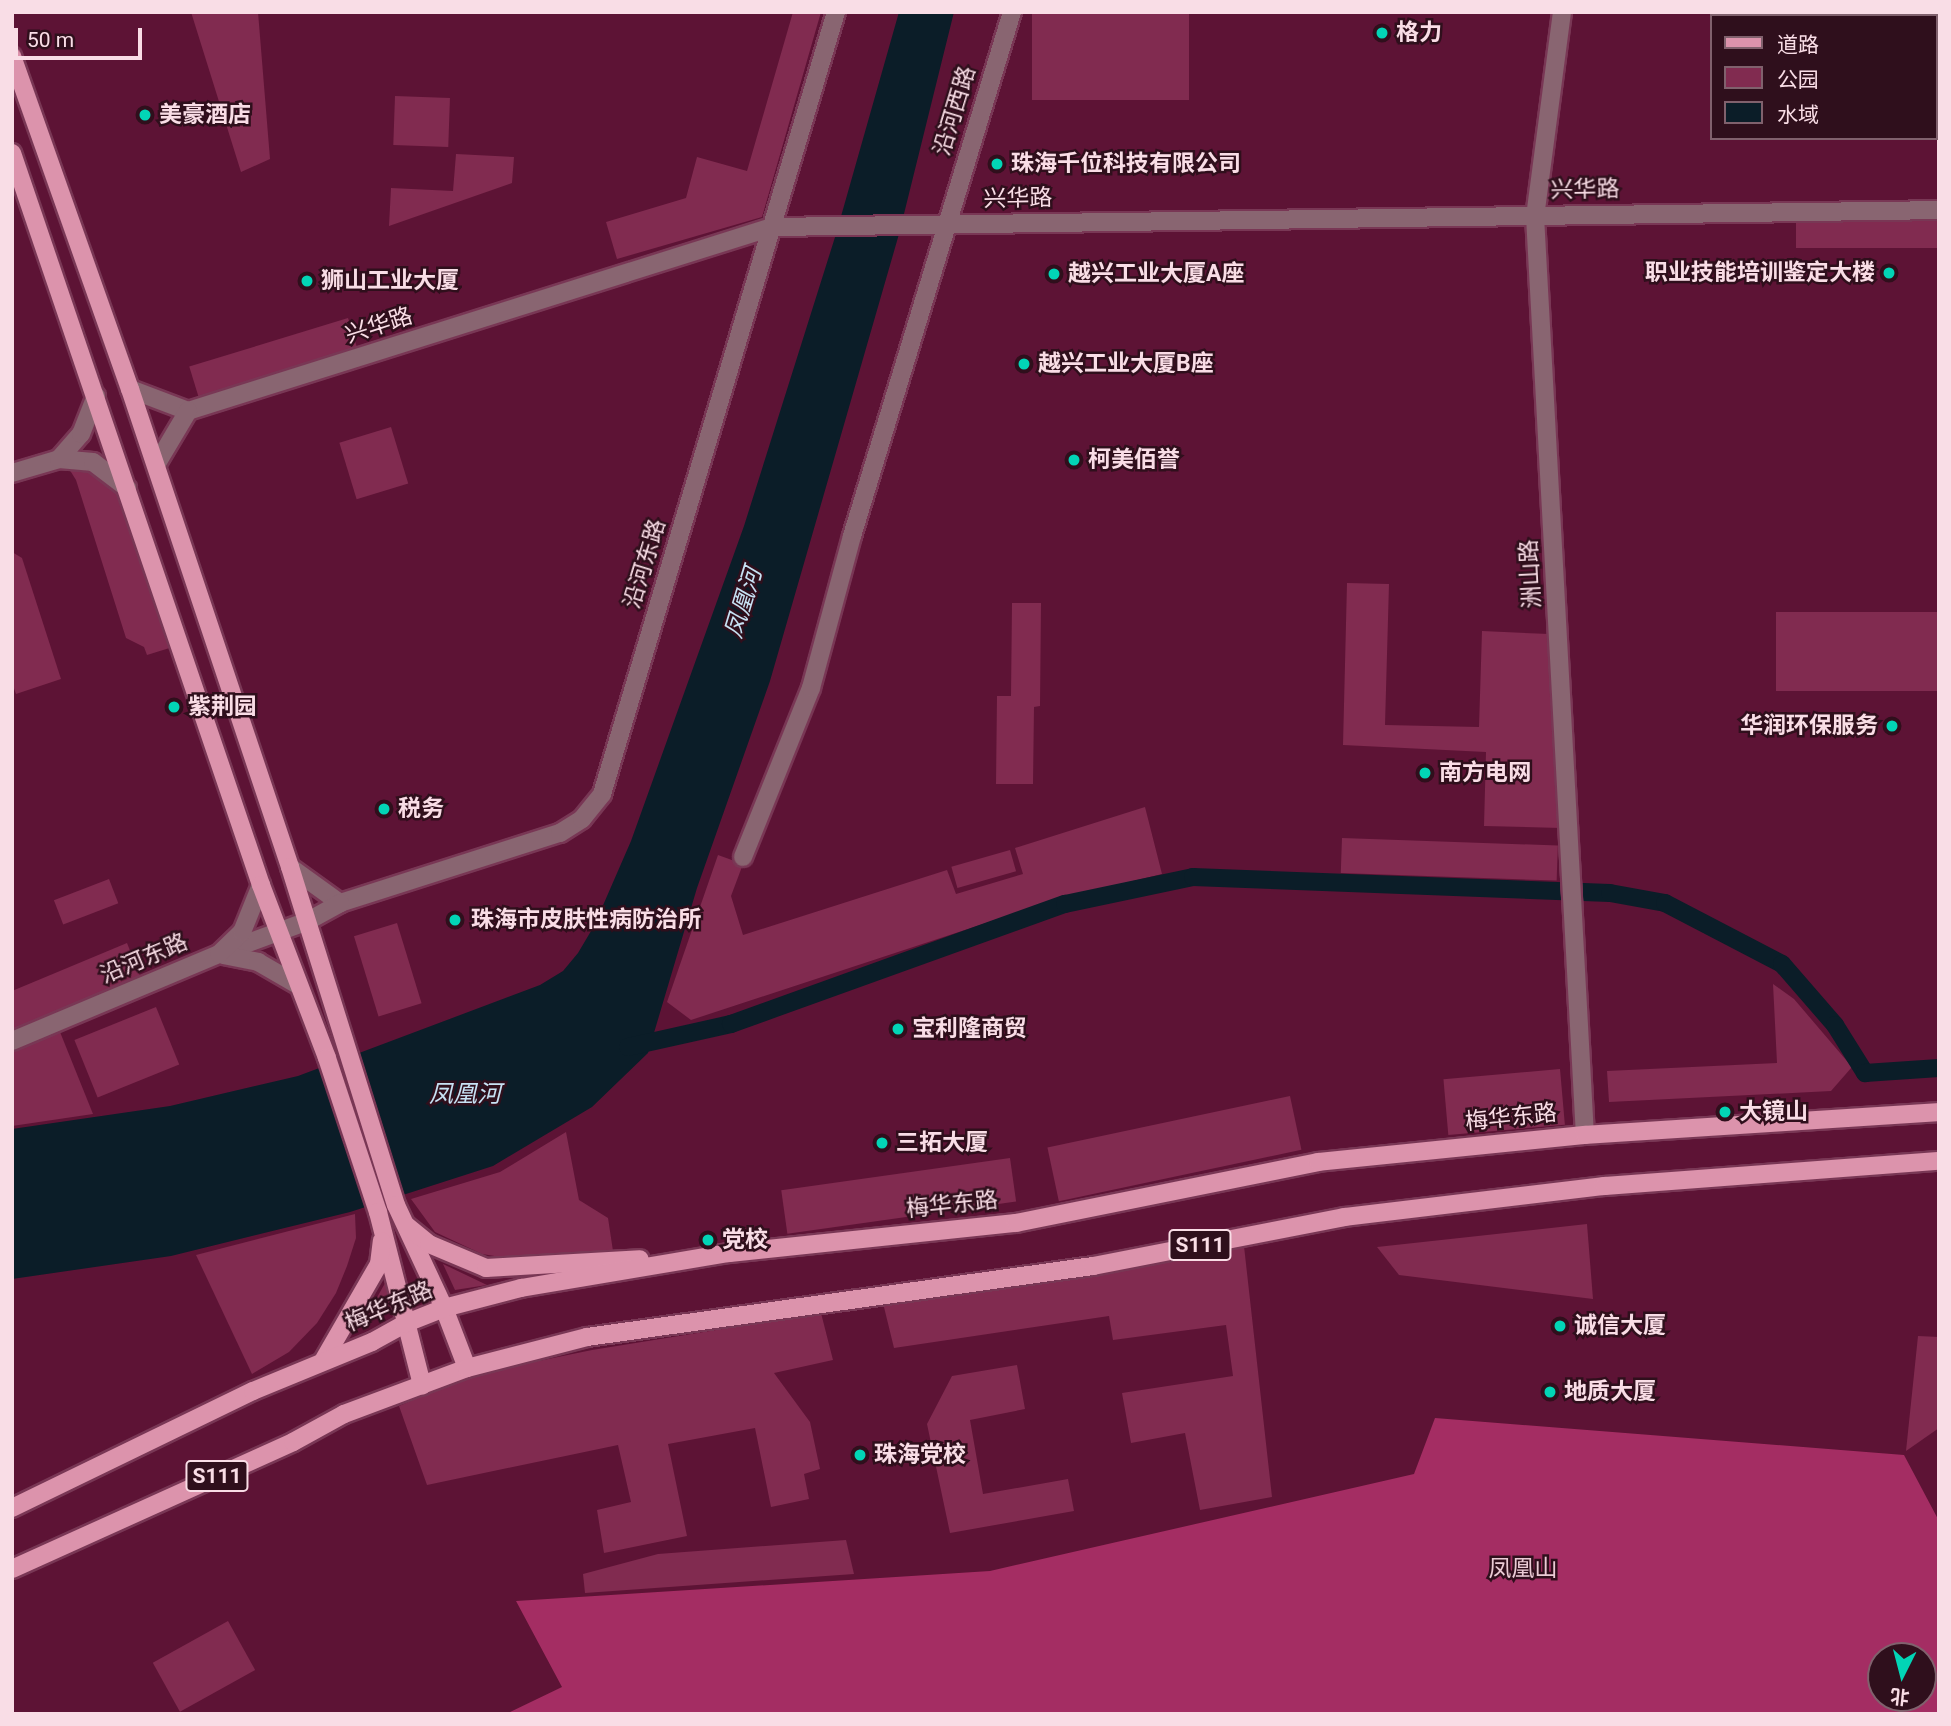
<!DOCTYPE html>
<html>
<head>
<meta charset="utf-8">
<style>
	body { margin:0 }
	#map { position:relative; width:1951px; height:1726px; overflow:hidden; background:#5d1335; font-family:Roboto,"Noto Sans SC",sans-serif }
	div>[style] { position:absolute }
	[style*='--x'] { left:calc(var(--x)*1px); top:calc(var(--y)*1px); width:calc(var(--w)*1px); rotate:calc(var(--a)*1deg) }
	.green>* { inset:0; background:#812b50; transform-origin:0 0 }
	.forest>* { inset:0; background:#a42d63 }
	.water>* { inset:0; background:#0b1d28 }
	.canal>* { height:18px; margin:-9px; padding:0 9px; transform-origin:9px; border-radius:9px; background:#0b1d28 }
	.roads { filter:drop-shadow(2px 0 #793755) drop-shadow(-2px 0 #793755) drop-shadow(0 2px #793755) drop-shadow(0 -2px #793755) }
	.minor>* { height:18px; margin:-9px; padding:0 9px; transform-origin:9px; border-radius:9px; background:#896571 }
	.tertiary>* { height:18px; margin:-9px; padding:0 9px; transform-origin:9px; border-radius:9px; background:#896571 }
	.primary>* { height:18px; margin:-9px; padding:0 9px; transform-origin:9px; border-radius:9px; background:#dc93ac }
	.dots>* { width:19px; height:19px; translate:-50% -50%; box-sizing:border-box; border:4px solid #2f0f1c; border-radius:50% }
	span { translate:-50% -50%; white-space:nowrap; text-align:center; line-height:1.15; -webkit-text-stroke:5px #2f0f1c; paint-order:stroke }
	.shield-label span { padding:2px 5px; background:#2f0f1c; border:2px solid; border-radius:5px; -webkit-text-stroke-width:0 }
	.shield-label { font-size:21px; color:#f9dde6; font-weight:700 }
	.poi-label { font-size:23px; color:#f9dde6; font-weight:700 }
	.left { translate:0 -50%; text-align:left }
	.right { translate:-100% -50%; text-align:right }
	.street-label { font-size:23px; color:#f9dde6 }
	.park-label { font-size:23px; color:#ebcbd5 }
	.water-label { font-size:24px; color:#c7e2f4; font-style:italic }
	.frame { position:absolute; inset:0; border:14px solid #f9dde6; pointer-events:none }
	.legend { position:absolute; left:1710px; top:14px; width:228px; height:126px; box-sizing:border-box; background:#2f0f1c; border:2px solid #80616d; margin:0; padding:9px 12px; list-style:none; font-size:21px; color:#f9dde6 }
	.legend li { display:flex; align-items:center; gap:14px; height:35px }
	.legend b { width:35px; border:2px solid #80616d }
	.north { position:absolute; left:1867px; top:1642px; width:70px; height:70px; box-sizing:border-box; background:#2f0f1c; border:2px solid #80616d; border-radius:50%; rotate:186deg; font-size:19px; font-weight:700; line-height:28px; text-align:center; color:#f9dde6 }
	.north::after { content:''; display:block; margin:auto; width:24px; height:32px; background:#02d5b6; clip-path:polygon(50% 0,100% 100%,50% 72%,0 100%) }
	.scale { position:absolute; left:14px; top:28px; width:128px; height:32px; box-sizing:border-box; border:4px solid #f9dde6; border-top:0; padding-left:9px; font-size:21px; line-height:24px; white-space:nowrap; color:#f9dde6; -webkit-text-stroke:5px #2f0f1c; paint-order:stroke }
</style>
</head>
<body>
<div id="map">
	<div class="green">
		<i style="clip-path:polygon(191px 12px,258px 12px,270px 159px,241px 172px)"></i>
		<i style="clip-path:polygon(793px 12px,821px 12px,762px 217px,617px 259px,606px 222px,686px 198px,697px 157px,747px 171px)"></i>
		<i style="left:1032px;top:12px;width:157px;height:88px"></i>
		<i style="left:395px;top:96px;width:55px;height:49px;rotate:2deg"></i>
		<i style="clip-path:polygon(456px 154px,514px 157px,512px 183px,389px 226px,391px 188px,453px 191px)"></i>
		<i style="left:1939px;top:217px;width:31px;height:143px;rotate:90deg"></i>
		<i style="left:348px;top:318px;width:34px;height:166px;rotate:73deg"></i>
		<i style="left:391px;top:427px;width:59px;height:54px;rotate:73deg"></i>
		<i style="clip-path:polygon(66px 464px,91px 468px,124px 492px,176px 646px,147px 655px,144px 647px,126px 638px,76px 480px)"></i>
		<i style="clip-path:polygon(12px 552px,22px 558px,61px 679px,16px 694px,12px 683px)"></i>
		<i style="clip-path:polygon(1347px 583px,1389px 584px,1385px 725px,1479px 727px,1482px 631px,1549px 634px,1561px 828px,1484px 826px,1486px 752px,1343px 745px)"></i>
		<i style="clip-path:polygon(1012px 603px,1041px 603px,1040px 706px,1034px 707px,1033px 784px,996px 784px,997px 696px,1011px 696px)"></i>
		<i style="left:1939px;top:612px;width:79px;height:163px;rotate:90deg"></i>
		<i style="clip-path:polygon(1145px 807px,1162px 874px,1062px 898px,691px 1020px,667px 1002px,718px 855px,743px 864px,731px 896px,743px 935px,947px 870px,956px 894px,1023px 874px,1015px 848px)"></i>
		<i style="left:1342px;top:838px;width:216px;height:35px;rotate:2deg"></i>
		<i style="left:1010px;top:850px;width:22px;height:61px;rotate:74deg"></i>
		<i style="left:109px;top:879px;width:26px;height:59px;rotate:69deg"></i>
		<i style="left:397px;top:923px;width:84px;height:45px;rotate:73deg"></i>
		<i style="clip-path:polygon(127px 943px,142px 981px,12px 1037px,12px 991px)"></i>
		<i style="clip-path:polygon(1773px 984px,1794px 999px,1852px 1067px,1831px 1091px,1609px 1102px,1607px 1071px,1777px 1063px)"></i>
		<i style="left:156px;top:1007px;width:62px;height:88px;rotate:68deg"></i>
		<i style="clip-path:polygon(58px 1027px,93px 1114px,12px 1126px,12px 1046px)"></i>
		<i style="left:1560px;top:1069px;width:56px;height:117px;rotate:85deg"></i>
		<i style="left:1290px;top:1096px;width:55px;height:248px;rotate:78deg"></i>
		<i style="clip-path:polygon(566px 1132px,579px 1200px,608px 1218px,613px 1251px,520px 1260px,482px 1254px,435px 1232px,411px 1199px,500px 1172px)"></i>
		<i style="left:1010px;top:1158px;width:44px;height:231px;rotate:82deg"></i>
		<i style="clip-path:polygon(355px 1214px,356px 1238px,347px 1266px,336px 1293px,317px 1323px,289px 1352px,252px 1374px,196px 1255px)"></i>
		<i style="clip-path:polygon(1587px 1224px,1593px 1299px,1399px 1275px,1377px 1247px)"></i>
		<i style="clip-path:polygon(1244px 1246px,1272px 1497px,1200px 1510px,1185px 1433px,1131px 1443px,1122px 1393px,1233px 1376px,1226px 1325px,1113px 1340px,1109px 1316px,894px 1348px,883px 1303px)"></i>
		<i style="clip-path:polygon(443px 1264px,487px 1285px,455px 1290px)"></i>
		<i style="clip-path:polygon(389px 1276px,394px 1310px,365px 1319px)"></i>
		<i style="clip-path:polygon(821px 1313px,833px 1360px,774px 1373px,810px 1422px,820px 1469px,804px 1474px,809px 1499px,771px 1507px,755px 1428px,668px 1444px,687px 1536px,604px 1553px,597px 1510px,631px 1502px,618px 1445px,427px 1485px,399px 1406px,470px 1375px,592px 1350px)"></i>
		<i style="clip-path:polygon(1918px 1336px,1939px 1337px,1939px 1428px,1906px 1451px)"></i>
		<i style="clip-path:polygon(1017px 1365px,1025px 1409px,970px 1420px,983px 1494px,1068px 1479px,1074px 1511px,950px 1533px,927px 1424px,952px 1376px)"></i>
		<i style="clip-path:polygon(846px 1540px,854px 1574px,585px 1593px,583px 1574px,658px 1554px)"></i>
		<i style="left:228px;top:1621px;width:56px;height:86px;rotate:61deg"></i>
	</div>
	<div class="forest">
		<i style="clip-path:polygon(evenodd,1435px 1418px,1904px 1455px,1939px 1521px,1939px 1714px,506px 1714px,562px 1687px,516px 1601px,990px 1571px,1414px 1474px,1435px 1418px,1881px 1656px,1923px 1656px,1923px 1698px,1881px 1698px,1881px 1656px)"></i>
	</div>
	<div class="water">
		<i style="clip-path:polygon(899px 12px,954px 12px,899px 234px,770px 681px,697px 888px,648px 1053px,592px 1107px,493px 1166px,350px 1212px,171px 1256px,12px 1279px,12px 1129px,170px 1106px,298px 1076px,540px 985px,563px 971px,578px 953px,594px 926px,631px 841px,744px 526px,836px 234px)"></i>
	</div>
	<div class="canal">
		<i style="--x:628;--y:1047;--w:106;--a:-12.6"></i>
		<i style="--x:731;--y:1024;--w:355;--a:-19.8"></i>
		<i style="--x:1065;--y:904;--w:131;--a:-11.9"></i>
		<i style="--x:1193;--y:877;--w:417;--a:2.2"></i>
		<i style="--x:1610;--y:893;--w:56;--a:10.3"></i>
		<i style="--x:1665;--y:903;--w:132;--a:27.5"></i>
		<i style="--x:1782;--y:964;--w:81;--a:49"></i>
		<i style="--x:1835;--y:1025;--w:57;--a:58"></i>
		<i style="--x:1865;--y:1073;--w:74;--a:-3.9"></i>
	</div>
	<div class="roads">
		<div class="minor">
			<i style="--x:1562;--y:12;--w:206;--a:97.5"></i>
			<i style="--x:1535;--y:216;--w:920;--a:86.89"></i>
			<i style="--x:130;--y:389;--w:62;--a:20.8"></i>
			<i style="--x:188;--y:411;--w:612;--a:-17.49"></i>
			<i style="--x:772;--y:227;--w:1167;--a:-0.83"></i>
			<i style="--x:59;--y:459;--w:34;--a:5"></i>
			<i style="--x:93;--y:462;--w:43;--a:37.4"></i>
			<i style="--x:156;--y:465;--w:63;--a:-59.3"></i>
			<i style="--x:12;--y:473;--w:49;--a:-16.6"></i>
			<i style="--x:59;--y:459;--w:33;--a:-49"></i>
			<i style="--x:81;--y:434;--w:41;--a:-68.5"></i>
			<i style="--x:743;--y:857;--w:182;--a:-68.1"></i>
			<i style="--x:811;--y:688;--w:157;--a:-74.9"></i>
			<i style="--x:852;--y:536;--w:548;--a:-73.02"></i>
			<i style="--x:290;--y:867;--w:62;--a:35.8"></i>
			<i style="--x:340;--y:903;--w:231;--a:-17.7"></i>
			<i style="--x:560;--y:833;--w:26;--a:-32"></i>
			<i style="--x:582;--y:819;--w:32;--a:-51"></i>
			<i style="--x:602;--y:794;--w:816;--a:-73.34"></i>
			<i style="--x:308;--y:921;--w:37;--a:-29"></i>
		</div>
		<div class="tertiary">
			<i style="--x:229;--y:950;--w:84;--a:-20.2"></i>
			<i style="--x:223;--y:955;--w:36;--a:11"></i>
			<i style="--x:258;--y:962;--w:44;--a:30.1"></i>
			<i style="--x:12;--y:1041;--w:225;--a:-22.8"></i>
			<i style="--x:219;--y:954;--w:32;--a:-44"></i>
			<i style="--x:242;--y:932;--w:51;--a:-68"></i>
		</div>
		<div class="primary">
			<i style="--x:12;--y:56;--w:353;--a:70.5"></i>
			<i style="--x:130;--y:389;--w:504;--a:71.49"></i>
			<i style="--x:290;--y:867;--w:354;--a:72.6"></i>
			<i style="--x:396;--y:1205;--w:114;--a:65"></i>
			<i style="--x:444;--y:1308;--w:64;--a:69"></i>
			<i style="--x:12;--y:153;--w:773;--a:71.21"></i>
			<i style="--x:261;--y:885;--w:185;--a:69.1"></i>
			<i style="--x:327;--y:1058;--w:162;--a:71.7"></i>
			<i style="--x:378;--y:1212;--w:179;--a:75.7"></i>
			<i style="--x:407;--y:1226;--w:28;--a:39"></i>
			<i style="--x:429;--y:1244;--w:62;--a:22.8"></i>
			<i style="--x:486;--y:1268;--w:154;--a:-3.3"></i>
			<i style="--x:323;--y:1361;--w:112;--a:-60"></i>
			<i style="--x:379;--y:1264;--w:23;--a:-83"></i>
			<i style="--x:12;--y:1508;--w:268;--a:-25.9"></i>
			<i style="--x:253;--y:1391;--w:129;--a:-22.4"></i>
			<i style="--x:372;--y:1342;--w:37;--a:-29"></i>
			<i style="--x:404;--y:1324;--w:43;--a:-21.8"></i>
			<i style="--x:444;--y:1308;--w:80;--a:-14.6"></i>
			<i style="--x:521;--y:1288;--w:211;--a:-9.6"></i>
			<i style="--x:729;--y:1253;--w:289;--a:-6"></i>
			<i style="--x:1016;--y:1223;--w:308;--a:-11.4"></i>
			<i style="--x:1318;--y:1162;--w:268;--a:-5.8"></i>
			<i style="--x:1585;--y:1135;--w:355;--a:-3.7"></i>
			<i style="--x:12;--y:1569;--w:308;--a:-24.3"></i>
			<i style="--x:293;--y:1442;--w:58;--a:-28.8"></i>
			<i style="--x:344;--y:1414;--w:131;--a:-20.5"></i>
			<i style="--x:467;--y:1368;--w:124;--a:-14.5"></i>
			<i style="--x:587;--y:1337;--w:511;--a:-7.99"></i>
			<i style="--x:1093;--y:1266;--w:256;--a:-11"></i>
			<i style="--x:1344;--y:1217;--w:262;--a:-6.8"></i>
			<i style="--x:1604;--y:1186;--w:336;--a:-4.3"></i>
		</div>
	</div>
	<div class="dots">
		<i style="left:1382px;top:33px;background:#02d5b6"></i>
		<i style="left:145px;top:115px;background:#02d5b6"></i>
		<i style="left:997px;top:164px;background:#02d5b6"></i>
		<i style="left:1889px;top:273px;background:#02d5b6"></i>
		<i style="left:1054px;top:274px;background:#02d5b6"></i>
		<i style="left:307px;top:281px;background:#02d5b6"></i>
		<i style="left:1024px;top:364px;background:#02d5b6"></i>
		<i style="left:1074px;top:460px;background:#02d5b6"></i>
		<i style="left:174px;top:707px;background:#02d5b6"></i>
		<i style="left:1892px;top:726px;background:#02d5b6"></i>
		<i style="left:1425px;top:773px;background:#02d5b6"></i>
		<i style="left:384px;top:809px;background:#02d5b6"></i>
		<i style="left:455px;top:920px;background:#02d5b6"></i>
		<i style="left:898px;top:1029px;background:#02d5b6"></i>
		<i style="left:1725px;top:1112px;background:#02d5b6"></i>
		<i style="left:882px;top:1143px;background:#02d5b6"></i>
		<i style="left:708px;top:1240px;background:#02d5b6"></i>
		<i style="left:1560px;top:1326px;background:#02d5b6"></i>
		<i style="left:1550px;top:1392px;background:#02d5b6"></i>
		<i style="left:860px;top:1455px;background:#02d5b6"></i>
	</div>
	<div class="shield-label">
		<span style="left:1200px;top:1245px">S111</span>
		<span style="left:217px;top:1476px">S111</span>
	</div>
	<div class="poi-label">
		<span class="left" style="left:1396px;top:33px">格力</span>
		<span class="left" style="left:159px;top:115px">美豪酒店</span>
		<span class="left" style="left:1011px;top:164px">珠海千位科技有限公司</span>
		<span class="right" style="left:1875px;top:273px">职业技能培训鉴定大楼</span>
		<span class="left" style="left:1068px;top:274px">越兴工业大厦A座</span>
		<span class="left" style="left:321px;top:281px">狮山工业大厦</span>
		<span class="left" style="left:1038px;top:364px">越兴工业大厦B座</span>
		<span class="left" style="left:1088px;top:460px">柯美佰誉</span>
		<span class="left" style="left:188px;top:707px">紫荆园</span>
		<span class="right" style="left:1878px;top:726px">华润环保服务</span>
		<span class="left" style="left:1439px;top:773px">南方电网</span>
		<span class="left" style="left:398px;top:809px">税务</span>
		<span class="left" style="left:471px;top:920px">珠海市皮肤性病防治所</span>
		<span class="left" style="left:912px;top:1029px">宝利隆商贸</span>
		<span class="left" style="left:1739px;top:1112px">大镜山</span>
		<span class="left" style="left:896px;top:1143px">三拓大厦</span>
		<span class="left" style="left:722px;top:1240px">党校</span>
		<span class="left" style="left:1574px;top:1326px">诚信大厦</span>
		<span class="left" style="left:1564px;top:1392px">地质大厦</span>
		<span class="left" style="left:874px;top:1455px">珠海党校</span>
	</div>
	<div class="street-label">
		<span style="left:955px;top:111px;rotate:-73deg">沿河西路</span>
		<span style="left:1585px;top:190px;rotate:-1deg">兴华路</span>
		<span style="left:1018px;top:199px;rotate:-1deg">兴华路</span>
		<span style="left:379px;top:326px;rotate:-18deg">兴华路</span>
		<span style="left:645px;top:564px;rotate:-73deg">沿河东路</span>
		<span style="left:1531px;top:574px;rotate:-93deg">洲山路</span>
		<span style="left:144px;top:959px;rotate:-23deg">沿河东路</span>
		<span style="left:1511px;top:1118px;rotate:-6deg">梅华东路</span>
		<span style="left:952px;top:1205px;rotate:-6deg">梅华东路</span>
		<span style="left:389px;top:1307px;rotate:-23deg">梅华东路</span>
	</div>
	<div class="park-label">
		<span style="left:1523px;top:1569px">凤凰山</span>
	</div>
	<div class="water-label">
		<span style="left:744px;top:603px;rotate:-73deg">凤凰河</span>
		<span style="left:465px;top:1095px">凤凰河</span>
	</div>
	<div class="frame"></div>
	<ul class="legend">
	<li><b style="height:9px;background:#dc93ac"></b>道路</li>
	<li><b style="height:19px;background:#812b50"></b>公园</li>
	<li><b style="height:19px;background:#0b1d28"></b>水域</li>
	</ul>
	<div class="north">北</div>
	<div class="scale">50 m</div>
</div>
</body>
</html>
